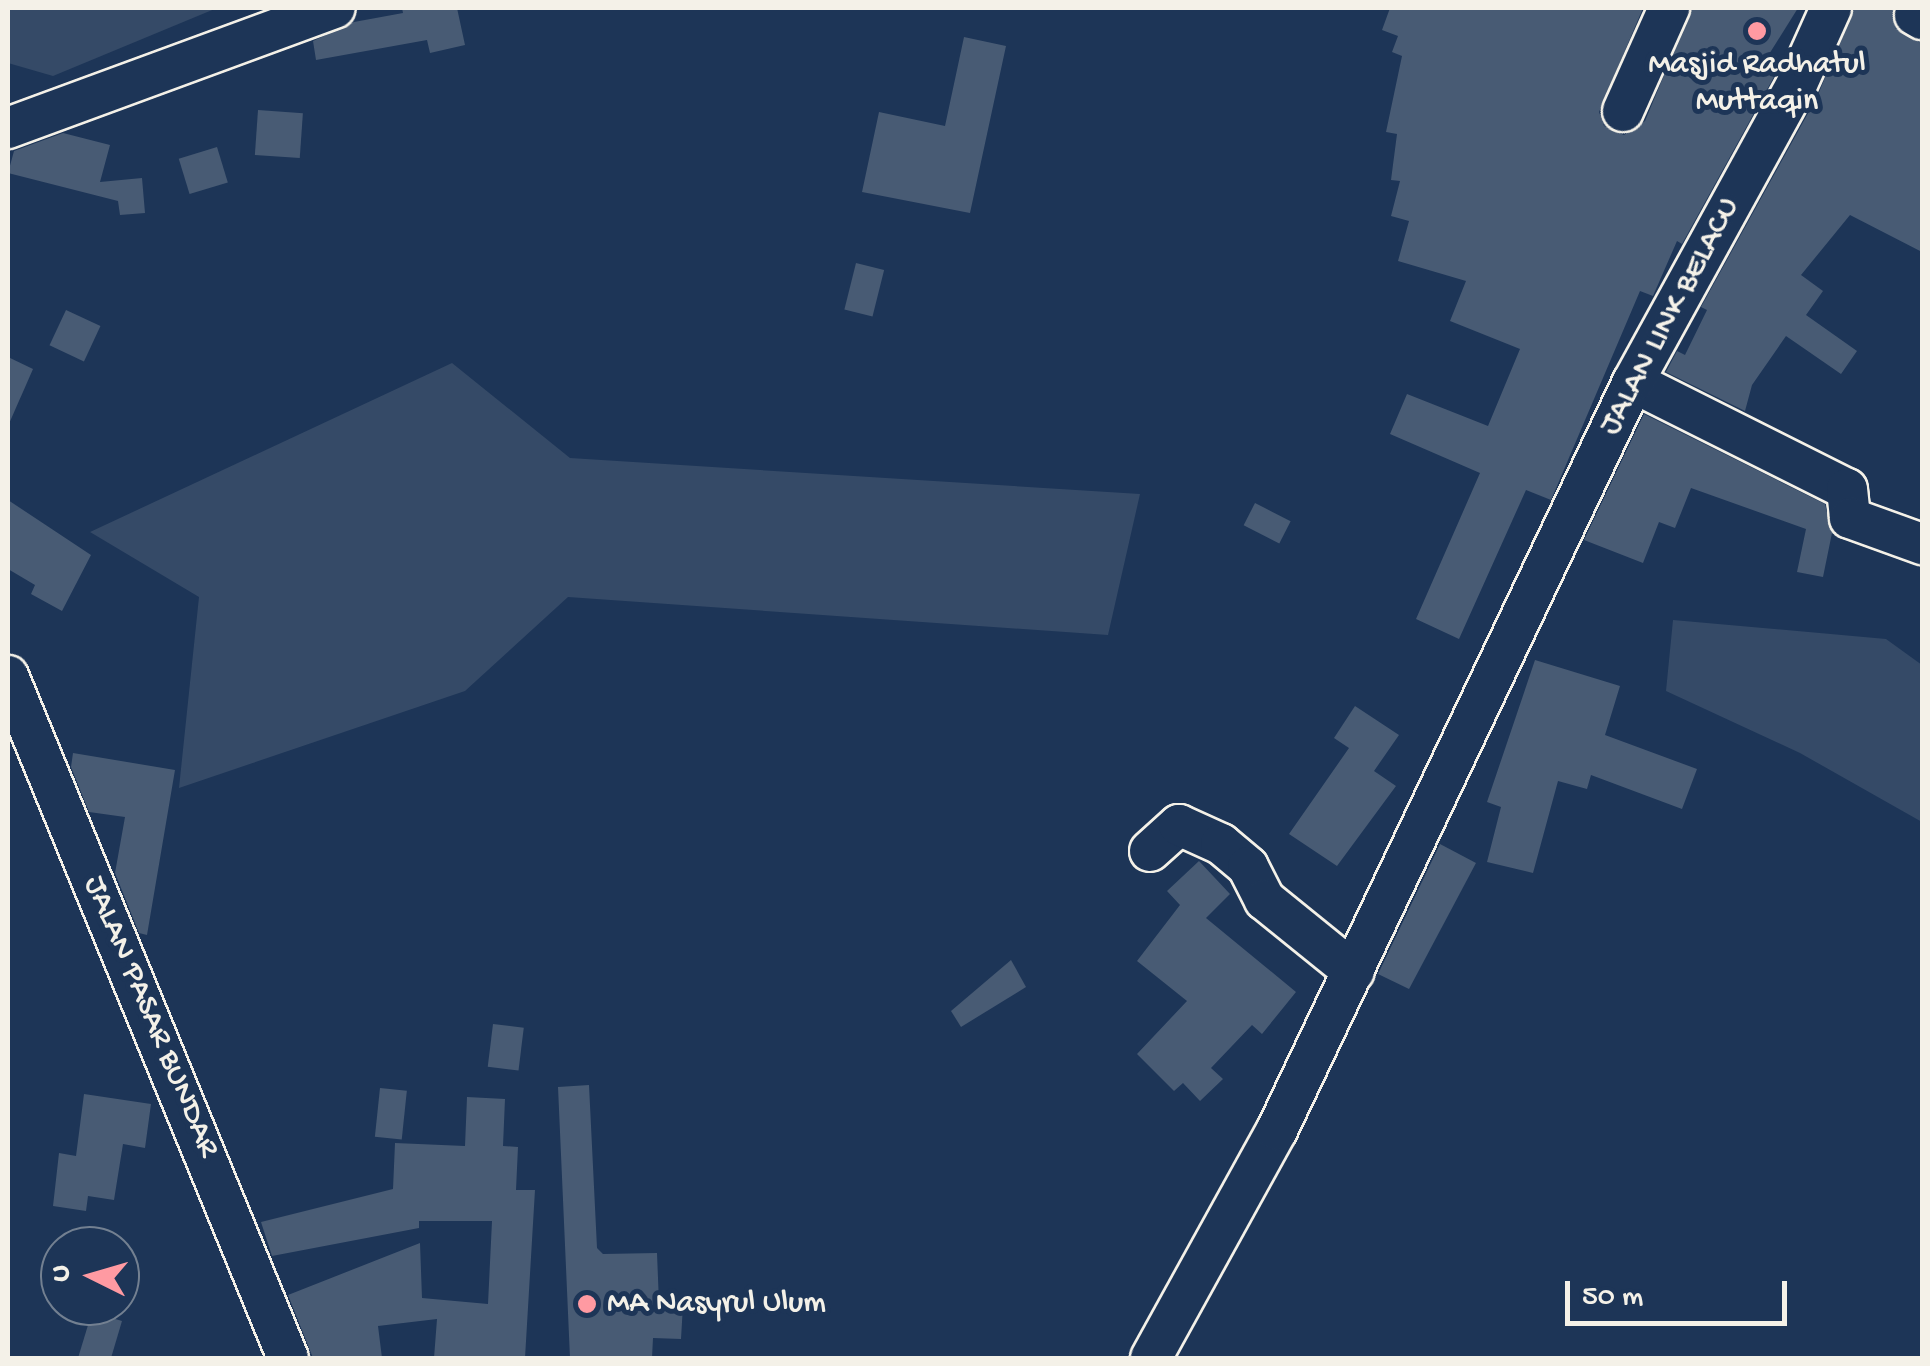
<!DOCTYPE html>
<html>
<head>
<meta charset="utf-8">
<style>
	body { margin:0 }
	#map { position:relative; width:1930px; height:1366px; overflow:hidden; background:#1d3557; font-family:"Gochi Hand",sans-serif }
	div>[style] { position:absolute }
	[style*='--x'] { left:calc(var(--x)*1px); top:calc(var(--y)*1px); width:calc(var(--w)*1px); rotate:calc(var(--a)*1deg) }
	.green>* { inset:0; background:#354a67 }
	.building>* { inset:0; background:#485b74; transform-origin:0 0 }
	.roads { filter:drop-shadow(2px 0 #f4f1e8) drop-shadow(-2px 0 #f4f1e8) drop-shadow(0 2px #f4f1e8) drop-shadow(0 -2px #f4f1e8) }
	.minor>* { height:40px; margin:-20px; padding:0 20px; transform-origin:20px; border-radius:20px; background:#1d3557 }
	.dots>* { width:28px; height:28px; translate:-50% -50%; box-sizing:border-box; border:5px solid #1d3557; border-radius:50% }
	span { translate:-50% -50%; white-space:nowrap; text-align:center; line-height:1.15; -webkit-text-stroke:10px #1d3557; paint-order:stroke }
	.poi-label { font-size:32px; color:#f4f1e8 }
	.left { translate:0 -50%; text-align:left }
	.street-label { font-size:32px; color:#f4f1e8 }
	.frame { position:absolute; inset:0; border:10px solid #f4f1e8; pointer-events:none }
	.north { position:absolute; left:40px; top:1226px; width:100px; height:100px; box-sizing:border-box; background:#1d3557; border:2px solid #738091; border-radius:50%; rotate:275deg; font-size:28px; font-weight:700; line-height:40px; text-align:center; color:#f4f1e8 }
	.north::after { content:''; display:block; margin:auto; width:35px; height:45px; background:#ff9aa2; clip-path:polygon(50% 0,100% 100%,50% 72%,0 100%) }
	.scale { position:absolute; left:1565px; top:1281px; width:222px; height:45px; box-sizing:border-box; border:5px solid #f4f1e8; border-top:0; padding-left:12px; font-size:30px; line-height:35px; white-space:nowrap; color:#f4f1e8; -webkit-text-stroke:8px #1d3557; paint-order:stroke }
</style>
</head>
<body>
<div id="map">
	<div class="green">
		<i style="clip-path:polygon(8px 8px,217px 8px,53px 76px,8px 63px)"></i>
		<i style="clip-path:polygon(452px 363px,570px 458px,1140px 494px,1108px 635px,568px 597px,465px 691px,179px 788px,199px 597px,90px 532px)"></i>
		<i style="clip-path:polygon(1673px 620px,1886px 639px,1922px 665px,1922px 822px,1800px 753px,1666px 691px)"></i>
	</div>
	<div class="building">
		<i style="clip-path:polygon(402px 8px,457px 8px,465px 45px,430px 53px,427px 40px,316px 60px,313px 41px,354px 22px,403px 13px)"></i>
		<i style="clip-path:polygon(1390px 8px,1643px 8px,1599px 112px,1604px 126px,1624px 135px,1645px 121px,1692px 8px,1798px 8px,1766px 59px,1779px 67px,1775px 75px,1682px 244px,1677px 241px,1653px 296px,1640px 291px,1551px 500px,1526px 490px,1459px 639px,1416px 619px,1480px 473px,1390px 434px,1407px 394px,1488px 426px,1520px 349px,1450px 321px,1466px 281px,1398px 261px,1409px 221px,1391px 216px,1400px 181px,1391px 180px,1397px 134px,1386px 132px,1402px 56px,1392px 52px,1398px 36px,1382px 30px)"></i>
		<i style="clip-path:polygon(1854px 8px,1893px 8px,1895px 28px,1922px 43px,1922px 252px,1850px 215px,1801px 275px,1823px 291px,1806px 315px,1857px 351px,1841px 374px,1786px 336px,1752px 385px,1745px 411px,1666px 372px,1677px 351px,1685px 355px,1707px 310px,1701px 307px,1817px 97px)"></i>
		<i style="clip-path:polygon(964px 37px,1006px 46px,970px 213px,862px 192px,879px 112px,945px 126px)"></i>
		<i style="left:258px;top:110px;width:45px;height:45px;rotate:4deg"></i>
		<i style="clip-path:polygon(63px 133px,110px 145px,100px 182px,142px 178px,145px 213px,120px 215px,118px 201px,8px 173px,14px 151px)"></i>
		<i style="left:217px;top:147px;width:37px;height:40px;rotate:73deg"></i>
		<i style="left:856px;top:263px;width:29px;height:48px;rotate:14deg"></i>
		<i style="left:66px;top:310px;width:38px;height:39px;rotate:25deg"></i>
		<i style="clip-path:polygon(8px 357px,33px 369px,8px 426px)"></i>
		<i style="clip-path:polygon(1644px 414px,1825px 504px,1832px 533px,1823px 577px,1797px 572px,1806px 529px,1691px 488px,1675px 528px,1659px 522px,1643px 563px,1584px 540px)"></i>
		<i style="clip-path:polygon(8px 500px,91px 555px,62px 611px,31px 594px,35px 585px,8px 569px)"></i>
		<i style="left:1255px;top:503px;width:40px;height:25px;rotate:27deg"></i>
		<i style="clip-path:polygon(1535px 660px,1620px 686px,1605px 735px,1697px 769px,1682px 809px,1591px 775px,1587px 789px,1558px 781px,1533px 873px,1487px 862px,1501px 807px,1487px 802px)"></i>
		<i style="clip-path:polygon(1355px 706px,1399px 735px,1374px 771px,1396px 786px,1337px 866px,1289px 834px,1349px 748px,1334px 738px)"></i>
		<i style="clip-path:polygon(73px 753px,175px 770px,147px 935px,139px 933px,115px 873px,125px 817px,89px 812px,71px 767px)"></i>
		<i style="clip-path:polygon(1440px 844px,1476px 863px,1409px 989px,1378px 974px)"></i>
		<i style="clip-path:polygon(1199px 861px,1230px 894px,1206px 918px,1296px 992px,1262px 1034px,1252px 1025px,1211px 1068px,1223px 1079px,1200px 1101px,1183px 1083px,1174px 1091px,1137px 1054px,1187px 1001px,1137px 961px,1180px 905px,1167px 891px)"></i>
		<i style="clip-path:polygon(1011px 960px,1026px 987px,961px 1027px,951px 1011px)"></i>
		<i style="left:493px;top:1024px;width:31px;height:43px;rotate:7deg"></i>
		<i style="clip-path:polygon(589px 1085px,597px 1248px,603px 1254px,657px 1253px,659px 1303px,683px 1305px,681px 1339px,653px 1338px,652px 1358px,570px 1358px,558px 1087px)"></i>
		<i style="left:380px;top:1088px;width:27px;height:49px;rotate:6deg"></i>
		<i style="clip-path:polygon(84px 1094px,151px 1104px,145px 1148px,123px 1144px,114px 1200px,88px 1196px,86px 1211px,53px 1206px,59px 1153px,76px 1156px)"></i>
		<i style="clip-path:polygon(467px 1097px,505px 1099px,503px 1146px,518px 1147px,516px 1190px,535px 1190px,525px 1358px,434px 1358px,437px 1319px,378px 1326px,382px 1358px,313px 1358px,288px 1295px,420px 1243px,422px 1298px,488px 1304px,492px 1221px,419px 1221px,419px 1228px,272px 1256px,261px 1222px,393px 1189px,395px 1143px,465px 1146px)"></i>
		<i style="clip-path:polygon(92px 1312px,122px 1321px,111px 1358px,78px 1358px)"></i>
	</div>
	<div class="roads">
		<div class="minor">
			<i style="--x:1915;--y:15;--w:8;--a:30"></i>
			<i style="--x:1623;--y:111;--w:113;--a:-65.9"></i>
			<i style="--x:8;--y:128;--w:348;--a:-20.2"></i>
			<i style="--x:1633;--y:382;--w:239;--a:26.6"></i>
			<i style="--x:1847;--y:489;--w:29;--a:84"></i>
			<i style="--x:1850;--y:518;--w:77;--a:19.9"></i>
			<i style="--x:8;--y:676;--w:737;--a:67.68"></i>
			<i style="--x:1150;--y:851;--w:39;--a:-42"></i>
			<i style="--x:1179;--y:825;--w:46;--a:24.3"></i>
			<i style="--x:1221;--y:844;--w:35;--a:40"></i>
			<i style="--x:1248;--y:867;--w:37;--a:63"></i>
			<i style="--x:1265;--y:900;--w:114;--a:39"></i>
			<i style="--x:1151;--y:1358;--w:260;--a:-61.1"></i>
			<i style="--x:1277;--y:1130;--w:828;--a:-64.55"></i>
			<i style="--x:1633;--y:382;--w:338;--a:-61.2"></i>
			<i style="--x:1796;--y:86;--w:85;--a:-65.8"></i>
		</div>
	</div>
	<div class="dots">
		<i style="left:1757px;top:31px;background:#ff9aa2"></i>
		<i style="left:587px;top:1304px;background:#ff9aa2"></i>
	</div>
	<div class="poi-label">
		<span style="left:1757px;top:84px">Masjid Radhatul<br>Muttaqin</span>
		<span class="left" style="left:607px;top:1304px">MA Nasyrul Ulum</span>
	</div>
	<div class="street-label">
		<span style="left:1671px;top:317px;rotate:-62deg">JALAN LINK BELACU</span>
		<span style="left:150px;top:1017px;rotate:67deg">JALAN PASAR BUNDAR</span>
	</div>
	<div class="frame"></div>
	<div class="north">U</div>
	<div class="scale">50 m</div>
</div>
</body>
</html>
